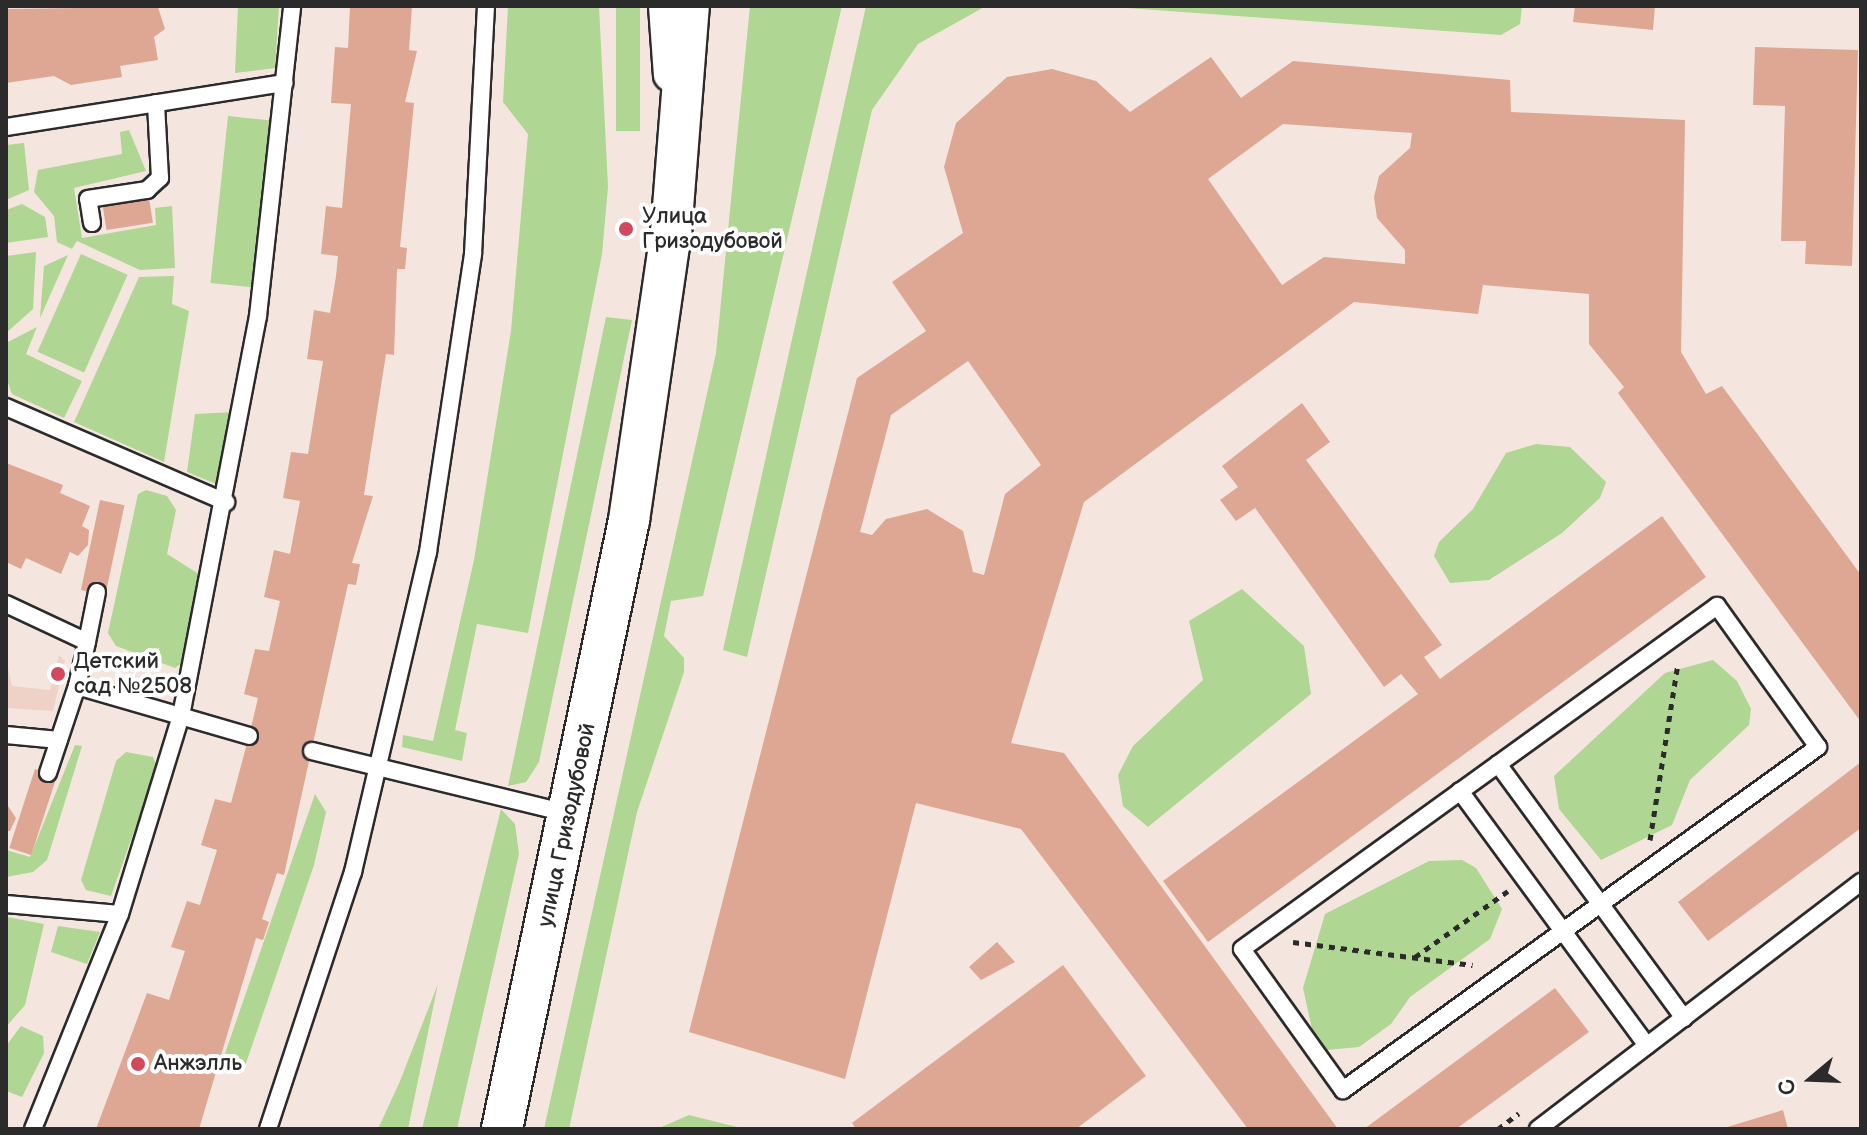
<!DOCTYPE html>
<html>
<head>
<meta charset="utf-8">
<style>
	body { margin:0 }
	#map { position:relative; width:1867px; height:1135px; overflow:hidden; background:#f5e5df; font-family:"Balsamiq Sans",sans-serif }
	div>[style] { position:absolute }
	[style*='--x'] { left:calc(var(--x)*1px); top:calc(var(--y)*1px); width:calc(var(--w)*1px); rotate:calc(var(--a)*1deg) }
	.built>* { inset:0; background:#eed2c8 }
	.green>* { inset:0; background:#afd692; transform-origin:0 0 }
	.building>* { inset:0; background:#dda793; transform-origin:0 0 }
	.path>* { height:5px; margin-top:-2.5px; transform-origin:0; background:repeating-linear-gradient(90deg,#2b2b2b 0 6px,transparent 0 12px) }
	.roads { filter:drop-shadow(2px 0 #2b2b2b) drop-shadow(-2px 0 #2b2b2b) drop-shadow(0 2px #2b2b2b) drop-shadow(0 -2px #2b2b2b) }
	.service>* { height:16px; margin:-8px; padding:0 8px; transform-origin:8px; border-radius:8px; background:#fff }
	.minor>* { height:32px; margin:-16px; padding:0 16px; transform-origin:16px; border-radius:16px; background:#fff }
	.tertiary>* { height:40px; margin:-20px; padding:0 20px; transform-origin:20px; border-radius:20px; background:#fff }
	.dots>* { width:22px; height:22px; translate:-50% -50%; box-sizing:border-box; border:4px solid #fff; border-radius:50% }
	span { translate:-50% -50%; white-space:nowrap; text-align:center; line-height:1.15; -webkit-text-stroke:8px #fff; paint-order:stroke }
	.poi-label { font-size:22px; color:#2b2b2b }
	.left { translate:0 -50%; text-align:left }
	.street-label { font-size:22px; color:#2b2b2b }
	.frame { position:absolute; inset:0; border:8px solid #2b2b2b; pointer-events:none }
	.north { position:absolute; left:1771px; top:1039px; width:80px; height:80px; -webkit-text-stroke:6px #fff; paint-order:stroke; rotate:251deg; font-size:22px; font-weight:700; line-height:32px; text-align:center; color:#2b2b2b }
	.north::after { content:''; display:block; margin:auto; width:28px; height:36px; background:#2b2b2b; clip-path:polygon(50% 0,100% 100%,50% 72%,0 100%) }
</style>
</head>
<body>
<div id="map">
	<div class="built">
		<i style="clip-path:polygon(59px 655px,65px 661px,53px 711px,6px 708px,6px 659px,12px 686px,50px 690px)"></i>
	</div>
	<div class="green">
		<i style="clip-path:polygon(238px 6px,279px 6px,275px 68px,235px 73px)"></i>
		<i style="clip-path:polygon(508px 6px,599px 6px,608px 187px,602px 254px,528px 633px,477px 624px,455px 730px,467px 733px,462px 761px,402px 747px,403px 735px,433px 741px,474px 560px,511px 331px,528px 134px,503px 102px)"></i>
		<i style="left:616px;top:6px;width:24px;height:125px"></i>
		<i style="clip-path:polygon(750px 6px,842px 6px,703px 596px,671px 601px,664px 636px,684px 658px,684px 672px,637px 812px,569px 1129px,544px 1129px,716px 353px)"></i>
		<i style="clip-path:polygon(866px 6px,986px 6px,918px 44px,872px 110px,747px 657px,723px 650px)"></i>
		<i style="clip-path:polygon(1100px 6px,1522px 6px,1520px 24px,1501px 35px)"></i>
		<i style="left:228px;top:116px;width:46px;height:168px;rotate:6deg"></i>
		<i style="clip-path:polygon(129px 130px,146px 171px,74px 188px,82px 238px,156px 225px,155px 208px,172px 206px,175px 268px,140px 270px,77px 241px,72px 249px,57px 242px,54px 216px,34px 192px,38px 170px,122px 154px,120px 132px)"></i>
		<i style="clip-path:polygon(24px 143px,29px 190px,6px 200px,6px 145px)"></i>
		<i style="clip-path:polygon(22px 204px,45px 217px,48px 237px,6px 243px,6px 210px)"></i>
		<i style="clip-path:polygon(36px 252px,33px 309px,6px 333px,6px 256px)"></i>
		<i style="left:81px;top:254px;width:51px;height:107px;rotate:24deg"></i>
		<i style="clip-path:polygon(68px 255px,40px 318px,44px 266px)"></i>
		<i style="clip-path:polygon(174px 276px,172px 304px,189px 311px,164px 462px,74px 422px,139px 277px)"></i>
		<i style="clip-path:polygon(606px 317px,632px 320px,539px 762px,526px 782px,508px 786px)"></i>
		<i style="clip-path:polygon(37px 327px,26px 354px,82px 381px,64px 418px,12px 394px,6px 377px,6px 343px)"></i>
		<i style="clip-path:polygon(235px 412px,221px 486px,187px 472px,195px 414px)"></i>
		<i style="clip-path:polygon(1536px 444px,1570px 447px,1606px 482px,1600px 498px,1562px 533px,1489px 580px,1450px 583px,1434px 556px,1439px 542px,1473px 509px,1506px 453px)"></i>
		<i style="clip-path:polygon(146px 490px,167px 496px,176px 510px,167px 554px,202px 576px,185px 661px,175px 668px,116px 646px,108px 633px,138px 494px)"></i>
		<i style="clip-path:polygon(1242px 589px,1304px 646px,1311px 694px,1148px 827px,1123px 806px,1118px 775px,1133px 746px,1203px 680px,1189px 621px)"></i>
		<i style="clip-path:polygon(1713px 660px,1737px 681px,1751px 709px,1749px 725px,1690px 780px,1672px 825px,1601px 860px,1559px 809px,1554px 776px,1665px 673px)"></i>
		<i style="clip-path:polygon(75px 745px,82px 746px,47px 860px,33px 872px,6px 877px,6px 850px,30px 857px)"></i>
		<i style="clip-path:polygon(126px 752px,153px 757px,157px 767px,111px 896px,86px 890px,81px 880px,116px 761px)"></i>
		<i style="clip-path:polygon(315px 794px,326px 812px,314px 865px,243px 1072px,222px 1062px)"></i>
		<i style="clip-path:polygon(501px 809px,515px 824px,519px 854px,457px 1129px,422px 1129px)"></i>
		<i style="clip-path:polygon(1462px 860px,1476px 868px,1502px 909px,1490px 939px,1410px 997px,1391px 1024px,1359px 1047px,1327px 1050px,1314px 1038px,1303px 988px,1325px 914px,1429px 861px)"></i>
		<i style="clip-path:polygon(7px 917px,44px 924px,25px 1005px,6px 1027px)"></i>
		<i style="clip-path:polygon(58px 926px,100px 932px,87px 964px,51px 952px)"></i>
		<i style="clip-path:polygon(438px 984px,408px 1129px,378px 1129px,400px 1081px)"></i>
		<i style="clip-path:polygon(21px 1026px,43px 1036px,44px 1053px,22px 1097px,6px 1091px,6px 1046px)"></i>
		<i style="clip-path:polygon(689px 1115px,745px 1129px,657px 1129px)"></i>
	</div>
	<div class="building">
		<i style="clip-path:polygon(350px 6px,412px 6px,409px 50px,417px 51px,405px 102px,414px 103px,400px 247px,407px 248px,405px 269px,397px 269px,394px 355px,386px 354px,364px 495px,373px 496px,352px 563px,360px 564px,356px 585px,348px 584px,284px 875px,277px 873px,262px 919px,269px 922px,263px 940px,256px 938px,199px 1129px,96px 1129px,147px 993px,169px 1000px,185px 951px,171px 947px,187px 901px,200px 905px,217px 850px,201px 845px,215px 799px,231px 803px,249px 736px,258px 698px,244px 694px,255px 649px,269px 651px,280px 601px,264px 597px,274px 550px,290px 554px,300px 501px,283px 498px,291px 452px,308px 454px,323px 361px,307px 359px,314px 310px,330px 313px,336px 276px,338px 256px,321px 254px,326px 206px,342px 208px,351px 104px,331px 103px,335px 47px,348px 48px)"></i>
		<i style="clip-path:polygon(1575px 6px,1655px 6px,1653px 30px,1573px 22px)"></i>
		<i style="clip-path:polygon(158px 7px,165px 29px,154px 37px,158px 60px,120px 66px,122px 77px,71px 85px,54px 76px,6px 83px,6px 9px)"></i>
		<i style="clip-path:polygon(1755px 47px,1858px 50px,1852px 266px,1805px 264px,1806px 241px,1781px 241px,1785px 106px,1753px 105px)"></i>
		<i style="clip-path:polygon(evenodd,1211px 57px,1241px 98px,1293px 61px,1510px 80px,1511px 112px,1685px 120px,1681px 352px,1706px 394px,1722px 386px,1861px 575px,1861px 722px,1618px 393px,1624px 387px,1589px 344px,1589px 294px,1483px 285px,1478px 314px,1354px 302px,1084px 502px,1011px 743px,1064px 753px,1338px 1129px,1248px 1129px,1021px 829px,916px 803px,845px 1079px,689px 1032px,857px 378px,926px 331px,892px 282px,963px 233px,944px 167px,956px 123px,1007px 77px,1052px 69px,1096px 81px,1130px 112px,1211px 57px,1283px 124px,1412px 133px,1410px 148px,1379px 176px,1374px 197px,1377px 218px,1405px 250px,1405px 264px,1324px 257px,1282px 285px,1208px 179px,1283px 124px,1211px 57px,968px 361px,1041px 465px,1005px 494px,984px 575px,973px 572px,963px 531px,927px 509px,886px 519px,872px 535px,860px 532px,891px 415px,968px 361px)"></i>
		<i style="left:149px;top:198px;width:25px;height:47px;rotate:81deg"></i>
		<i style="clip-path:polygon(1302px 403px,1330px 442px,1306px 460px,1442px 645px,1424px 657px,1440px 679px,1662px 516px,1706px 577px,1208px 942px,1163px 881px,1418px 694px,1401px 674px,1384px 687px,1255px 508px,1236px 521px,1220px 500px,1238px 487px,1222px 466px)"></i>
		<i style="clip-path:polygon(6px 463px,63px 485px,60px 493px,90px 506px,82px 526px,89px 530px,88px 545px,78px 556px,70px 552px,61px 574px,26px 558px,21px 569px,6px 562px)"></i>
		<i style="left:100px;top:500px;width:25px;height:92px;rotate:12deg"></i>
		<i style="clip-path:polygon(1861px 762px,1861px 828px,1708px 941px,1678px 902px)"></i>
		<i style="left:35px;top:769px;width:23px;height:83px;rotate:18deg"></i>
		<i style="clip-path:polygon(6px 803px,16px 818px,10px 831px,6px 831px)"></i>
		<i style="clip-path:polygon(997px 942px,1015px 962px,981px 980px,969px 967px)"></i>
		<i style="clip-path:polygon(1063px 965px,1146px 1076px,1076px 1129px,856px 1129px,852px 1123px)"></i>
		<i style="clip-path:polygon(1555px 988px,1589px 1032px,1456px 1129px,1364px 1129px)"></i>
		<i style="clip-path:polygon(1783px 1110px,1788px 1129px,1724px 1129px,1724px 1128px)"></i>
	</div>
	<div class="path">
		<i style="--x:1650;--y:840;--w:178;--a:-81"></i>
		<i style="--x:1293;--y:942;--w:181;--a:7.3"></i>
		<i style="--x:1415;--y:957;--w:114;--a:-35.4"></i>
		<i style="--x:1498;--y:1129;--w:26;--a:-37"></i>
	</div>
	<div class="roads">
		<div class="service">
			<i style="--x:6;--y:127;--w:282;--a:-9"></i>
			<i style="--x:92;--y:223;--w:24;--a:-99"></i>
			<i style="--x:88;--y:199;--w:60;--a:-8.7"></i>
			<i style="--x:147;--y:190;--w:18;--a:-43"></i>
			<i style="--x:160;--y:178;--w:75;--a:-93.1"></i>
			<i style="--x:6;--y:407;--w:240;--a:23.4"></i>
			<i style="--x:6;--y:604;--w:89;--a:25.1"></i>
			<i style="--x:87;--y:642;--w:45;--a:102.8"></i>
			<i style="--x:77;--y:686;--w:179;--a:16.2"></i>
			<i style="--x:1717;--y:606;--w:173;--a:54.4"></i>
			<i style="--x:1818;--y:747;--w:586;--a:144.17"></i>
			<i style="--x:1343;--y:1090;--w:173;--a:-125.6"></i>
			<i style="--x:1242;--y:949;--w:586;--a:-35.83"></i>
			<i style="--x:87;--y:642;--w:51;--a:-78.7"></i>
			<i style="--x:6;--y:735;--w:53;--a:5.4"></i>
			<i style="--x:312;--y:751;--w:266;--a:13.7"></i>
			<i style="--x:1498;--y:764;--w:315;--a:53.8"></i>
			<i style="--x:48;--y:773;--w:92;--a:-71.6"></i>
			<i style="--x:1460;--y:791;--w:316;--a:53.7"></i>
			<i style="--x:6;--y:904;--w:114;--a:5"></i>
			<i style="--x:33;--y:1129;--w:232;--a:-68"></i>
			<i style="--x:120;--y:914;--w:207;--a:-72.9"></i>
			<i style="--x:181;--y:716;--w:407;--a:-79.1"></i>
			<i style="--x:258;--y:316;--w:312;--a:-83.7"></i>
			<i style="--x:268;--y:1129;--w:271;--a:-71.7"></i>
			<i style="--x:353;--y:872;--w:329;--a:-76.8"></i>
			<i style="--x:428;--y:552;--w:301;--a:-81.4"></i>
			<i style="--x:473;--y:254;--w:248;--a:-87"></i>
			<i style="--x:1538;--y:1129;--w:407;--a:-37.4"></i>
		</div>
		<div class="minor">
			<i style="--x:665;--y:6;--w:69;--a:85.9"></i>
		</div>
		<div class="tertiary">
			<i style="--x:502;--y:1129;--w:622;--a:-78.22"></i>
			<i style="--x:629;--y:520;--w:290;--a:-81.7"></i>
			<i style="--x:671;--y:233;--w:228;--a:-85.5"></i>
		</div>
	</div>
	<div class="dots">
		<i style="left:626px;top:229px;background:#d1495b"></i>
		<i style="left:58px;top:674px;background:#d1495b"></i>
		<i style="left:138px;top:1064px;background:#d1495b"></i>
	</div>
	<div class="poi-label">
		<span class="left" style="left:642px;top:229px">Улица<br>Гризодубовой</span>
		<span class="left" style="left:74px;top:674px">Детский<br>сад №2508</span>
		<span class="left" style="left:154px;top:1064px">Анжэлль</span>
	</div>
	<div class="street-label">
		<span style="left:567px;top:825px;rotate:-78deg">улица Гризодубовой</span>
	</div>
	<div class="frame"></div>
	<div class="north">С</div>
</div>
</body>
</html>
